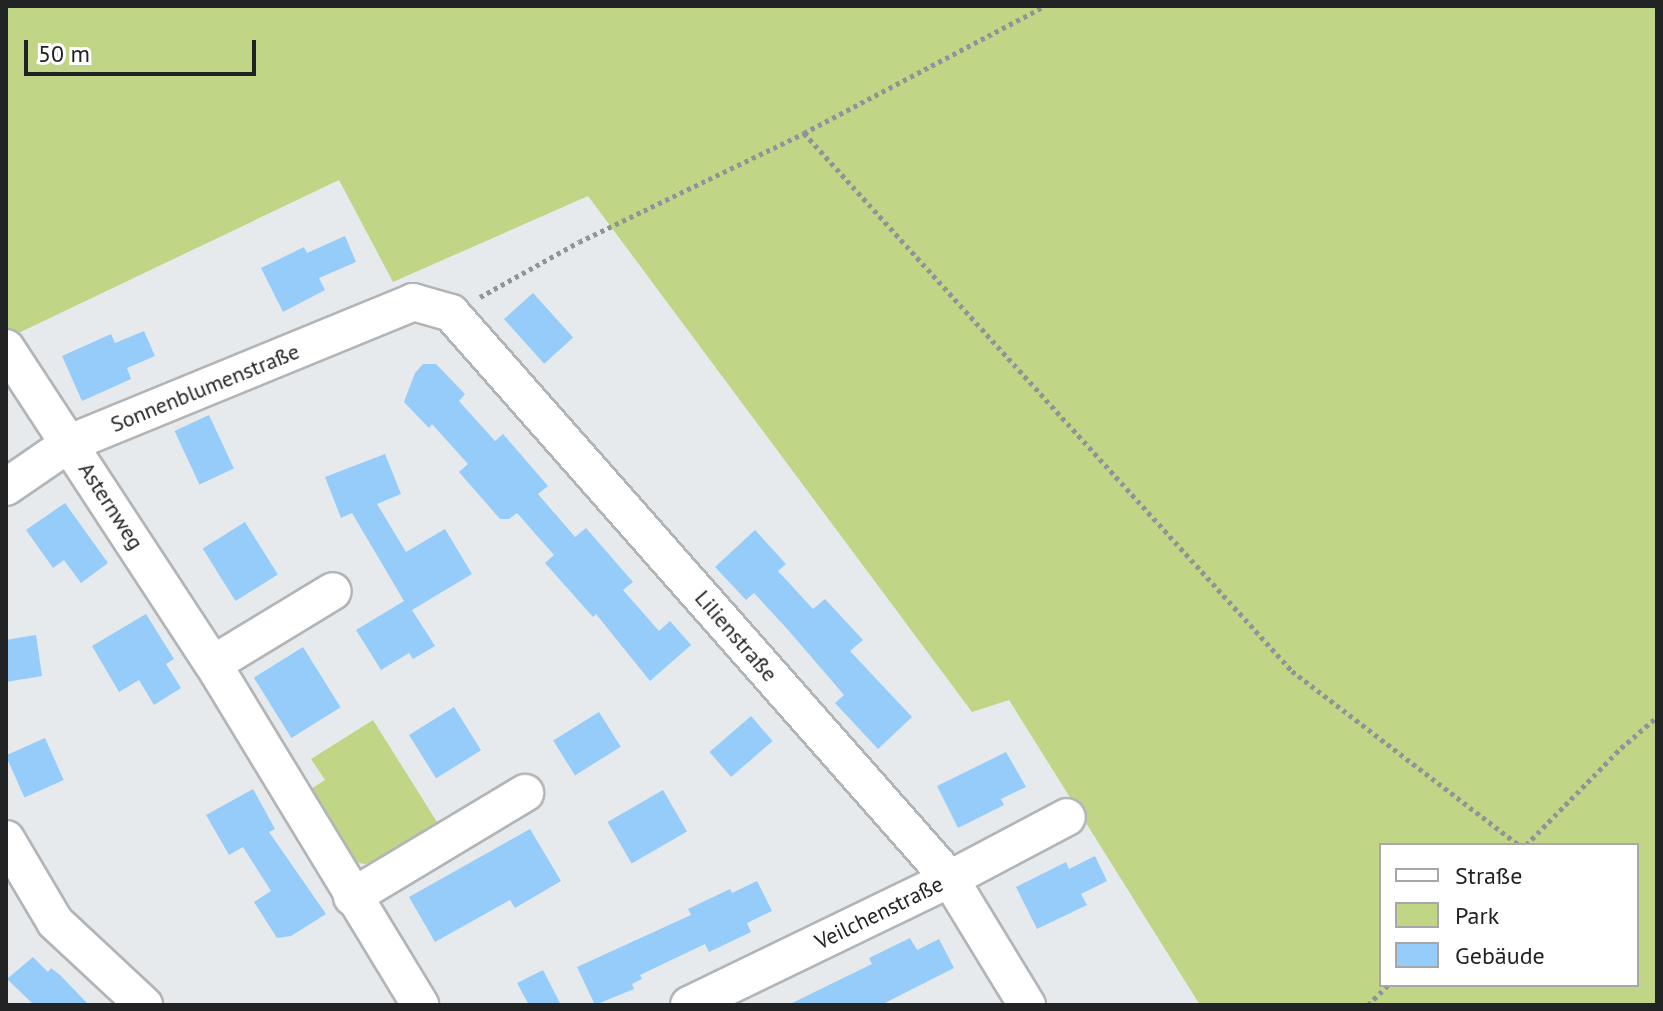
<!DOCTYPE html>
<html>
<head>
<meta charset="utf-8">
<style>
	body { margin:0 }
	#map { position:relative; width:1663px; height:1011px; overflow:hidden; background:#e7eaed; font-family:"PT Sans",sans-serif }
	div>[style] { position:absolute }
	[style*='--x'] { left:calc(var(--x)*1px); top:calc(var(--y)*1px); width:calc(var(--w)*1px); rotate:calc(var(--a)*1deg) }
	.green>* { inset:0; background:#c1d587 }
	.building>* { inset:0; background:#95ccf9; transform-origin:0 0 }
	.path>* { height:5px; margin-top:-2.5px; transform-origin:0; background:repeating-linear-gradient(90deg,#919396 0 4px,transparent 0 8px) }
	.roads { filter:drop-shadow(2px 0 #b2b5b8) drop-shadow(-2px 0 #b2b5b8) drop-shadow(0 2px #b2b5b8) drop-shadow(0 -2px #b2b5b8) }
	.minor>* { height:36px; margin:-18px; padding:0 18px; transform-origin:18px; border-radius:18px; background:#fff }
	span { translate:-50% -50%; white-space:nowrap; text-align:center; line-height:1.15; -webkit-text-stroke:6px #fff; paint-order:stroke }
	.street-label { font-size:22px; color:#222324 }
	.frame { position:absolute; inset:0; border:8px solid #222324; pointer-events:none }
	.legend { position:absolute; left:1379px; top:843px; width:260px; height:144px; box-sizing:border-box; background:#fff; border:2px solid #a7a7a7; margin:0; padding:10px 14px; list-style:none; font-size:24px; color:#222324 }
	.legend li { display:flex; align-items:center; gap:16px; height:40px }
	.legend b { width:40px; border:2px solid #a7a7a7 }
	.scale { position:absolute; left:24px; top:40px; width:232px; height:36px; box-sizing:border-box; border:4px solid #222324; border-top:0; padding-left:10px; font-size:24px; line-height:28px; white-space:nowrap; color:#222324; -webkit-text-stroke:6px #fff; paint-order:stroke }
</style>
</head>
<body>
<div id="map">
	<div class="green">
		<i style="clip-path:polygon(evenodd,6px 6px,1657px 6px,1657px 1005px,1200px 1005px,1009px 700px,972px 712px,588px 196px,393px 282px,339px 180px,6px 339px,6px 6px,1381px 845px,1637px 845px,1637px 985px,1381px 985px,1381px 845px)"></i>
		<i style="clip-path:polygon(373px 720px,437px 822px,372px 863px,364px 864px,349px 860px,306px 792px,325px 780px,311px 759px)"></i>
	</div>
	<div class="building">
		<i style="clip-path:polygon(345px 236px,356px 262px,319px 278px,325px 290px,283px 312px,261px 268px,304px 247px,307px 253px)"></i>
		<i style="left:533px;top:293px;width:60px;height:39px;rotate:48deg"></i>
		<i style="clip-path:polygon(144px 331px,155px 356px,127px 368px,131px 379px,82px 401px,62px 356px,111px 334px,115px 343px)"></i>
		<i style="clip-path:polygon(423px 364px,436px 364px,465px 394px,459px 401px,495px 441px,503px 434px,548px 486px,538px 494px,575px 537px,586px 528px,633px 582px,623px 590px,659px 631px,670px 621px,691px 645px,650px 681px,596px 614px,593px 617px,545px 563px,554px 555px,517px 513px,509px 519px,500px 519px,459px 472px,468px 464px,432px 424px,429px 428px,404px 402px,415px 373px)"></i>
		<i style="left:209px;top:415px;width:59px;height:38px;rotate:65deg"></i>
		<i style="clip-path:polygon(385px 454px,401px 494px,377px 504px,406px 552px,445px 529px,472px 574px,412px 610px,435px 646px,413px 659px,409px 653px,381px 670px,356px 630px,404px 601px,352px 513px,341px 518px,325px 477px)"></i>
		<i style="clip-path:polygon(65px 503px,108px 563px,81px 583px,64px 560px,53px 568px,26px 530px)"></i>
		<i style="left:245px;top:522px;width:62px;height:50px;rotate:58deg"></i>
		<i style="clip-path:polygon(755px 530px,786px 564px,778px 571px,813px 609px,825px 599px,863px 640px,850px 651px,912px 717px,878px 749px,835px 703px,844px 695px,789px 631px,754px 593px,746px 600px,715px 567px)"></i>
		<i style="clip-path:polygon(146px 614px,174px 659px,166px 664px,181px 688px,154px 705px,139px 680px,119px 692px,92px 646px)"></i>
		<i style="clip-path:polygon(36px 635px,42px 676px,6px 682px,6px 640px)"></i>
		<i style="left:303px;top:647px;width:71px;height:58px;rotate:58deg"></i>
		<i style="left:454px;top:707px;width:51px;height:53px;rotate:58deg"></i>
		<i style="left:599px;top:712px;width:41px;height:54px;rotate:58deg"></i>
		<i style="left:751px;top:716px;width:33px;height:55px;rotate:49deg"></i>
		<i style="left:45px;top:738px;width:46px;height:43px;rotate:66deg"></i>
		<i style="clip-path:polygon(1006px 752px,1026px 787px,1001px 799px,1004px 805px,958px 828px,937px 786px)"></i>
		<i style="clip-path:polygon(253px 789px,275px 829px,269px 832px,326px 914px,291px 936px,277px 938px,254px 902px,271px 891px,243px 847px,229px 855px,206px 815px)"></i>
		<i style="left:663px;top:790px;width:48px;height:64px;rotate:60deg"></i>
		<i style="clip-path:polygon(530px 829px,561px 881px,515px 908px,510px 900px,435px 942px,409px 897px)"></i>
		<i style="clip-path:polygon(1095px 856px,1107px 881px,1081px 894px,1087px 905px,1037px 929px,1016px 887px,1066px 862px,1069px 869px)"></i>
		<i style="clip-path:polygon(757px 881px,772px 911px,747px 923px,751px 932px,709px 952px,705px 944px,640px 975px,642px 979px,632px 984px,634px 989px,595px 1005px,577px 967px,691px 915px,688px 909px,730px 889px,732px 893px)"></i>
		<i style="clip-path:polygon(910px 938px,917px 950px,939px 939px,954px 968px,881px 1005px,788px 1005px,872px 964px,869px 958px)"></i>
		<i style="clip-path:polygon(33px 957px,48px 972px,51px 968px,60px 975px,89px 1005px,34px 1005px,7px 979px)"></i>
		<i style="clip-path:polygon(543px 970px,561px 1005px,529px 1005px,517px 983px)"></i>
	</div>
	<div class="path">
		<i style="--x:804;--y:133;--w:726;--a:47.79"></i>
		<i style="--x:1292;--y:671;--w:286;--a:37.5"></i>
		<i style="--x:480;--y:297;--w:113;--a:-29.1"></i>
		<i style="--x:579;--y:242;--w:250;--a:-25.8"></i>
		<i style="--x:804;--y:133;--w:272;--a:-27.8"></i>
		<i style="--x:1526;--y:845;--w:136;--a:-45.6"></i>
		<i style="--x:1621;--y:748;--w:48;--a:-40.7"></i>
		<i style="--x:1368;--y:1005;--w:28;--a:-45"></i>
	</div>
	<div class="roads">
		<div class="minor">
			<i style="--x:6;--y:348;--w:378;--a:56.8"></i>
			<i style="--x:213;--y:664;--w:399;--a:58.7"></i>
			<i style="--x:6;--y:487;--w:78;--a:-34.5"></i>
			<i style="--x:70;--y:443;--w:371;--a:-22.3"></i>
			<i style="--x:413;--y:302;--w:40;--a:16"></i>
			<i style="--x:451;--y:313;--w:755;--a:48.6"></i>
			<i style="--x:950;--y:879;--w:148;--a:58.6"></i>
			<i style="--x:213;--y:664;--w:140;--a:-31.3"></i>
			<i style="--x:6;--y:839;--w:96;--a:59.4"></i>
			<i style="--x:55;--y:922;--w:122;--a:43"></i>
			<i style="--x:352;--y:897;--w:202;--a:-31"></i>
			<i style="--x:689;--y:1005;--w:290;--a:-25.8"></i>
			<i style="--x:950;--y:879;--w:132;--a:-27.9"></i>
		</div>
	</div>
	<div class="street-label">
		<span style="left:205px;top:388px;rotate:-22deg">Sonnenblumenstraße</span>
		<span style="left:111px;top:506px;rotate:57deg">Asternweg</span>
		<span style="left:736px;top:636px;rotate:49deg">Lilienstraße</span>
		<span style="left:879px;top:913px;rotate:-26deg">Veilchenstraße</span>
	</div>
	<div class="frame"></div>
	<ul class="legend">
	<li><b style="height:10px;background:#fff"></b>Straße</li>
	<li><b style="height:22px;background:#c1d587"></b>Park</li>
	<li><b style="height:22px;background:#95ccf9"></b>Gebäude</li>
	</ul>
	<div class="scale">50 m</div>
</div>
</body>
</html>
